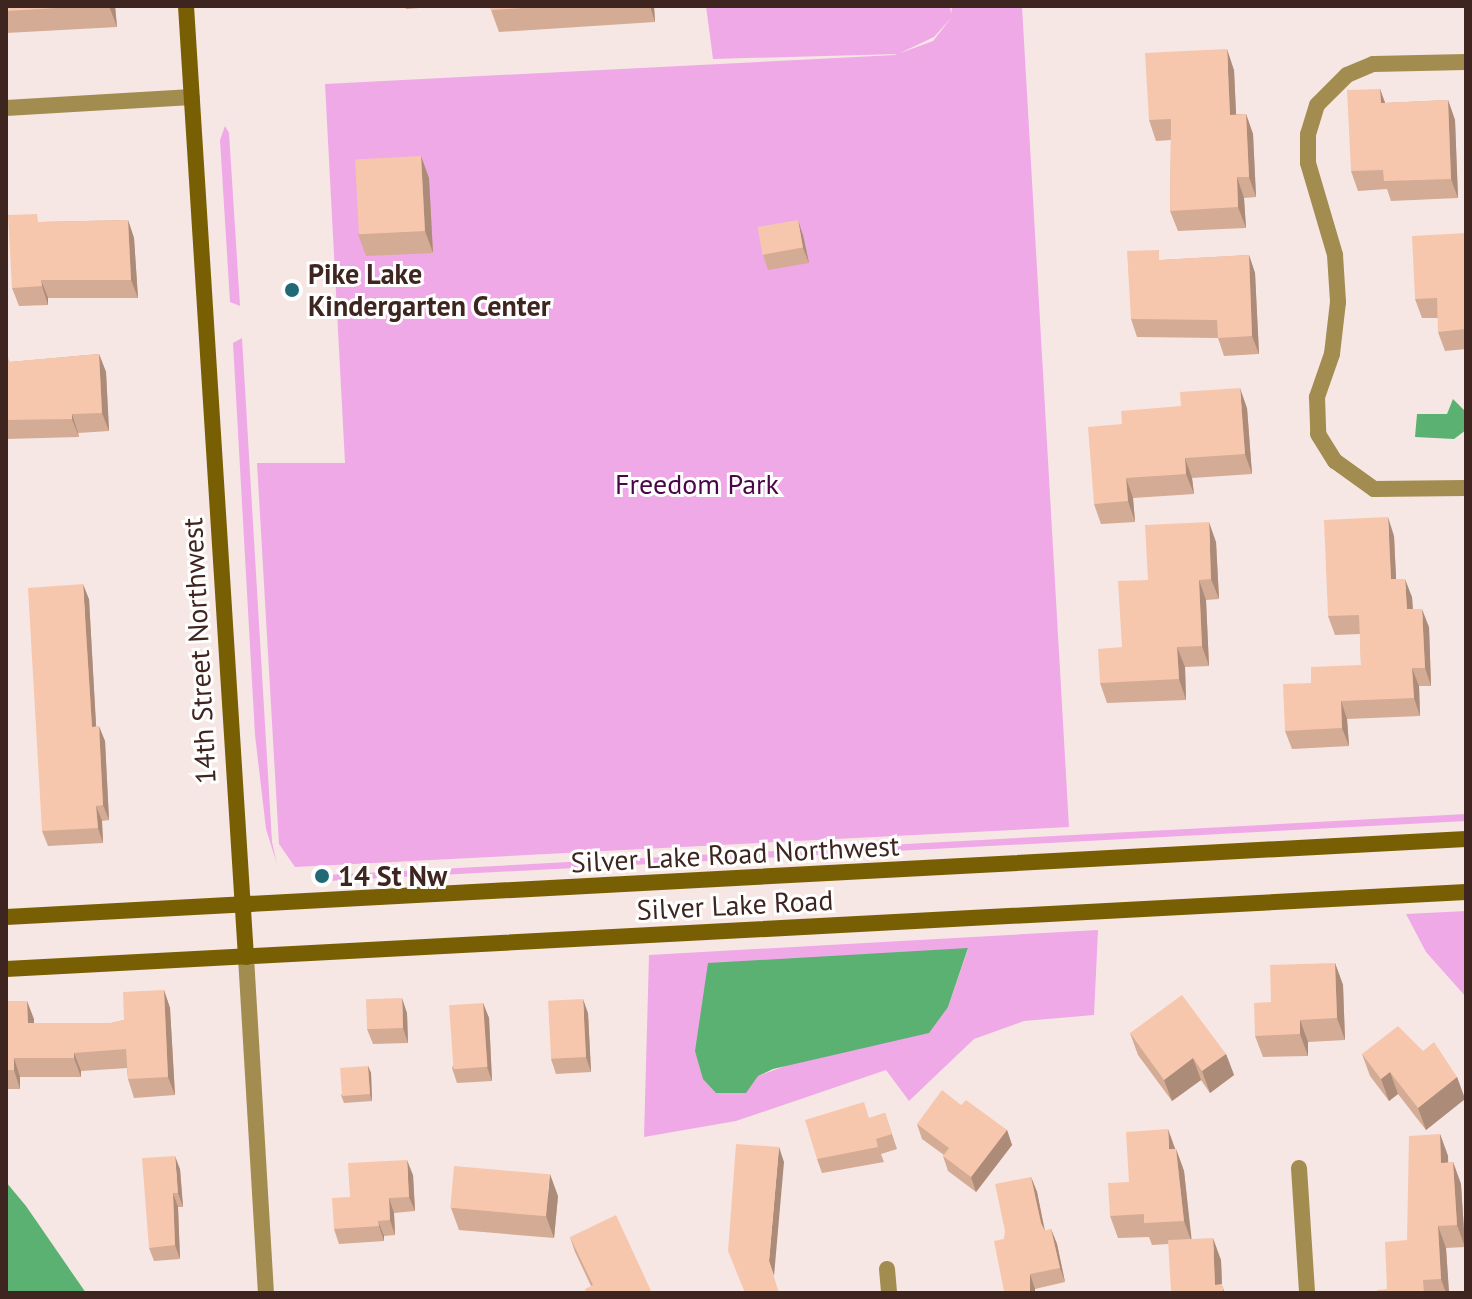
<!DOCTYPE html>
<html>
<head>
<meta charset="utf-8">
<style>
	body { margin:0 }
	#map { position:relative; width:1472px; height:1299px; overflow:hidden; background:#f6e7e4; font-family:"PT Sans",sans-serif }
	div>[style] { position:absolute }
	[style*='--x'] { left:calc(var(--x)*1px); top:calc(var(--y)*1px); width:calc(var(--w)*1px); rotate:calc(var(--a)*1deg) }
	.green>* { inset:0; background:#efa9e7 }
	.water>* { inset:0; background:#5bb171 }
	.street>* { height:16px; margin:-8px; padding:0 8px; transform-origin:8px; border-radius:8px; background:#a28c50 }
	.secondary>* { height:16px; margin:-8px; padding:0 8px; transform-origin:8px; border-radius:8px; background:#795f03 }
	.wall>* { inset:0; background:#d4ab95 }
	.shaded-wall>* { inset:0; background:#ad8b79 }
	.building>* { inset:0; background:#f7c7ad; transform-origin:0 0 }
	.dots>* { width:22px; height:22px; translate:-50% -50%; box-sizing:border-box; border:4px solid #fff; border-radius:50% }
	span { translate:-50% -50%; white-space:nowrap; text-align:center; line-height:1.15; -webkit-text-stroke:6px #fff; paint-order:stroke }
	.poi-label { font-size:28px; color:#3f2520; font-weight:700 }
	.left { translate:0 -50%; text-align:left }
	.park-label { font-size:28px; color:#4b0648 }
	.street-label { font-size:28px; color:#3f2520 }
	.frame { position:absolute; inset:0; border:8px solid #3f2520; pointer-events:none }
</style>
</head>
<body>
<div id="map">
	<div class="green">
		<i style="clip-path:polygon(706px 6px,950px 6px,951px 14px,952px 6px,1022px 6px,1069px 827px,295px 867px,279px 844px,257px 463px,345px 463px,325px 84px,895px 55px,933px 41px,952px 17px,934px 37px,898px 54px,713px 59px)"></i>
		<i style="clip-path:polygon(225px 126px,229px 133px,240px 306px,230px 302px,220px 140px)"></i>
		<i style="clip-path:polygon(242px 338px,272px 842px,277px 864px,266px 829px,255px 735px,233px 343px)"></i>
		<i style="clip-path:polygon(1466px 814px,1466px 821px,327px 881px,327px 875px)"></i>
		<i style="clip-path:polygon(1466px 911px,1466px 997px,1426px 952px,1406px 914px)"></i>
		<i style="clip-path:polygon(evenodd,1098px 930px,1094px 1015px,1024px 1021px,974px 1039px,909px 1101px,886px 1070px,736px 1121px,644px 1137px,649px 955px,1098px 930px,968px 949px,948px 1007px,758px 1076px,968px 949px)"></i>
	</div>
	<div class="water">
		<i style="clip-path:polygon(1453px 399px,1466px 412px,1466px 430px,1454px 439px,1415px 437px,1417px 414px,1447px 414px)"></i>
		<i style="clip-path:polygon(968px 948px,948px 1007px,929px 1033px,773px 1069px,758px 1076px,746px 1093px,716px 1093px,703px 1079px,695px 1051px,708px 963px)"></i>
		<i style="clip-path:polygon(6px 1182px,26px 1206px,86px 1293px,6px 1293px)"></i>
	</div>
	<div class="street">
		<i style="--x:1466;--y:62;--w:93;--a:178.8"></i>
		<i style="--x:1373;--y:64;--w:28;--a:157"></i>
		<i style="--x:1347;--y:75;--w:42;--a:135"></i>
		<i style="--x:1317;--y:105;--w:31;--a:107"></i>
		<i style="--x:1308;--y:135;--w:28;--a:90"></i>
		<i style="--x:1308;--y:163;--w:96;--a:73.6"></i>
		<i style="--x:1335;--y:255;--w:47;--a:86.3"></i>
		<i style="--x:1338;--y:302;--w:52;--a:96.6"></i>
		<i style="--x:1332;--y:354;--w:46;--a:109.2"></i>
		<i style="--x:1317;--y:397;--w:37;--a:88"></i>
		<i style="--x:1318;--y:434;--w:32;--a:58"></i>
		<i style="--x:1335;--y:461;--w:48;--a:35.7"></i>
		<i style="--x:1374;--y:489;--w:92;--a:-0.6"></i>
		<i style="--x:6;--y:108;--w:186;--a:-3.4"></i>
		<i style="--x:246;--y:957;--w:337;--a:86.6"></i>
		<i style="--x:1299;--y:1168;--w:125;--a:86.3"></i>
		<i style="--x:887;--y:1269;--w:24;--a:85"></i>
	</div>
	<div class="secondary">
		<i style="--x:186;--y:6;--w:953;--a:86.39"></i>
		<i style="--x:6;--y:917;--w:1462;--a:-3.06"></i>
		<i style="--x:6;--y:969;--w:1462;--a:-3.02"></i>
	</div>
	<div class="wall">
		<i style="clip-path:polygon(6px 6px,115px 6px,117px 27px,6px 33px)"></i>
		<i style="clip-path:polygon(405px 6px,446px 6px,406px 9px)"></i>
		<i style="clip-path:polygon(490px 6px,654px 6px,655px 22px,499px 32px,491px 10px)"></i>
		<i style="clip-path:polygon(1234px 70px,1236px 114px,1246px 114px,1253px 134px,1256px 197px,1244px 198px,1246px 228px,1178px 231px,1170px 211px,1171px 140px,1156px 141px,1149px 120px)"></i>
		<i style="clip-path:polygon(1380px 89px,1385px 103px,1448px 100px,1455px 120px,1458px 198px,1391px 201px,1387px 189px,1358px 191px,1351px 171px)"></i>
		<i style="clip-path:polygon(421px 156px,429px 178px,433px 253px,366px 256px,358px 234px)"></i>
		<i style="clip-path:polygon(128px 220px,134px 238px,138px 298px,48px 298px,48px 305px,19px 306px,12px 288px,40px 222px)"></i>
		<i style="clip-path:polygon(1466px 233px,1466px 349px,1445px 351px,1438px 332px,1438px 318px,1422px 318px,1415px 299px)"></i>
		<i style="clip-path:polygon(803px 235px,809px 263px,768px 270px,763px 255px)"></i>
		<i style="clip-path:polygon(1249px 255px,1255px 273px,1259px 354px,1224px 356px,1218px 338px,1137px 337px,1131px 319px,1162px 260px)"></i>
		<i style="clip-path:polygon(99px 354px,106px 372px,109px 431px,78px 433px,79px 437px,6px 439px,6px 357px,10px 362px)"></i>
		<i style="clip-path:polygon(1247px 408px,1252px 474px,1192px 478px,1194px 494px,1133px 498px,1135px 522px,1101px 524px,1094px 504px,1122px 424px)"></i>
		<i style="clip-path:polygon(1394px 536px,1396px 579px,1412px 597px,1413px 609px,1429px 627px,1431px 686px,1419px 686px,1420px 716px,1347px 719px,1349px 746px,1292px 749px,1285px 731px,1311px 683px,1361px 665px,1360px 634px,1335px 635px,1328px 616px)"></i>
		<i style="clip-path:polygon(1216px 542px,1219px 599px,1206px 600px,1209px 666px,1185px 667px,1186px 700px,1107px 703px,1100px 683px,1122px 647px,1148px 580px)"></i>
		<i style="clip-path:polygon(89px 599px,96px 727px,105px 741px,109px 820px,102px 821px,103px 843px,48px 846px,42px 831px)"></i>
		<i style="clip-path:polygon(1335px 963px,1343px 985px,1345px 1040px,1308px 1042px,1308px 1056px,1263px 1057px,1255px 1036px,1271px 1002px)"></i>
		<i style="clip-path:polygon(164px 990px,170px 1008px,175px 1095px,134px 1098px,128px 1079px,127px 1068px,81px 1071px,81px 1077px,20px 1077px,20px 1089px,6px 1089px,6px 1001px,27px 1001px,34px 1023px,111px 1023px,124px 1020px)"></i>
		<i style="clip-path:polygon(483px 1003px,489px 1018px,492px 1081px,457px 1083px,452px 1068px)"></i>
		<i style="clip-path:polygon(407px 1013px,408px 1043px,373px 1044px,367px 1029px)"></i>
		<i style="clip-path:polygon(588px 1013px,591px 1072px,556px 1074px,551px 1059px)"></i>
		<i style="clip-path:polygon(1130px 1033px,1226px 1054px,1234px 1075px,1210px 1093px,1201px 1080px,1172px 1101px,1138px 1055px)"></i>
		<i style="clip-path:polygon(1423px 1051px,1457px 1077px,1465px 1099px,1426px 1130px,1398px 1094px,1389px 1101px,1370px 1076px,1362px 1054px)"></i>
		<i style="clip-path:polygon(368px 1066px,371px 1073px,372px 1101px,344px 1103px,341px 1095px)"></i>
		<i style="clip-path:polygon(961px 1105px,1007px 1130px,1012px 1145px,976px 1192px,948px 1171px,943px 1156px,944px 1155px,922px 1139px,917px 1124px)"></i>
		<i style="clip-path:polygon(885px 1113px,897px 1149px,881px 1154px,884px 1162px,822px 1173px,817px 1159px,870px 1118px)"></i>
		<i style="clip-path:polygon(1440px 1134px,1448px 1156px,1448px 1163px,1453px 1162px,1461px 1184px,1465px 1247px,1446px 1248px,1449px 1293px,1377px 1293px,1387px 1289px,1407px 1240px)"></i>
		<i style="clip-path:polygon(1176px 1149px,1184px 1171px,1191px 1239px,1221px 1260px,1222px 1286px,1225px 1293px,1172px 1293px,1169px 1244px,1152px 1245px,1149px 1237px,1118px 1238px,1110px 1216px,1129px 1182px)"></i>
		<i style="clip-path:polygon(180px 1169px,183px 1207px,178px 1207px,180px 1259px,154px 1261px,149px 1248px)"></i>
		<i style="clip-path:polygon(413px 1175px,415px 1211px,394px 1213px,395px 1235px,384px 1236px,384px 1241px,339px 1244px,334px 1229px,350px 1197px)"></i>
		<i style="clip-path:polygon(1031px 1177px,1037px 1192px,1045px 1231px,1051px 1229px,1057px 1244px,1065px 1282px,1035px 1289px,1035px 1293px,987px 1293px,1004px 1291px,1004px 1239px)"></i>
		<i style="clip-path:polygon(558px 1196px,554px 1238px,459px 1230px,451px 1208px)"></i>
		<i style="clip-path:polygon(570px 1237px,652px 1293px,591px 1286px,575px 1252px)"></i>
	</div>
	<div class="shaded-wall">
		<i style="clip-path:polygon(109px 6px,115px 6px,117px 27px)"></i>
		<i style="clip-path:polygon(650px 6px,654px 6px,655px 22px)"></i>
		<i style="clip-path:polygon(1227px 49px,1234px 70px,1237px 135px,1230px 115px)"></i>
		<i style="clip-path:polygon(1380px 89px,1387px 108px,1381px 103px)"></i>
		<i style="clip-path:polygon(1448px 100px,1455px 120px,1458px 198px,1451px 179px)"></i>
		<i style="clip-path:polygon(1246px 114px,1253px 134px,1256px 197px,1249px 177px)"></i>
		<i style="clip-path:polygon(421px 156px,429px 178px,433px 253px,425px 231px)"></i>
		<i style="clip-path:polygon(1237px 177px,1244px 198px,1246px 228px,1238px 207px)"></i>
		<i style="clip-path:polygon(128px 220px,134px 238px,138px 298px,131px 280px)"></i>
		<i style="clip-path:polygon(798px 220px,803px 235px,809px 263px,803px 248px)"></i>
		<i style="clip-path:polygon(1249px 255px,1255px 273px,1259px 354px,1252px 336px)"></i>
		<i style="clip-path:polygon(41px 280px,48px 298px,48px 305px,42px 286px)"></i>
		<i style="clip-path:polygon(99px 354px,106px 372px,109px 431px,102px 413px)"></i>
		<i style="clip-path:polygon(1240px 388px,1247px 408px,1252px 474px,1245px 454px)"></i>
		<i style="clip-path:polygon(72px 414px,78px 433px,79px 437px,72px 419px)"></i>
		<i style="clip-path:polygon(1185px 458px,1192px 478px,1194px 494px,1186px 474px)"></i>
		<i style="clip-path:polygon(1126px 478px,1133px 498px,1135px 522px,1128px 501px)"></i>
		<i style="clip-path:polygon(1388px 517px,1394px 536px,1397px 598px,1391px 579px)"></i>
		<i style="clip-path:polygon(1209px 522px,1216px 542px,1219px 599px,1211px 579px)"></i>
		<i style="clip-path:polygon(1405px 579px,1412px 597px,1414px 628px,1407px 609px)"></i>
		<i style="clip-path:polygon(1199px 580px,1206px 600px,1209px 666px,1202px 646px)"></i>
		<i style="clip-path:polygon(83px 584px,89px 599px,97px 742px,92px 727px)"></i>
		<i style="clip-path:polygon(1422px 609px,1429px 627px,1431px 686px,1425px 668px)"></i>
		<i style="clip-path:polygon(1177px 647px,1185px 667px,1186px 700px,1179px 679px)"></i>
		<i style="clip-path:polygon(1412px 668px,1419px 686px,1420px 716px,1414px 698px)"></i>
		<i style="clip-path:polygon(1341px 701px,1347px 719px,1349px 746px,1342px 728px)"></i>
		<i style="clip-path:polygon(99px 726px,105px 741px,109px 820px,103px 805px)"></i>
		<i style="clip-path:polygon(96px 806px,102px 821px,103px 843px,98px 828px)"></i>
		<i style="clip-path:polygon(1335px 963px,1343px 985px,1345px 1040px,1337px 1018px)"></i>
		<i style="clip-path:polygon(164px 990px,170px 1008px,175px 1095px,168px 1077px)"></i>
		<i style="clip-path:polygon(402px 998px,407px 1013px,408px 1043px,403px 1028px)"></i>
		<i style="clip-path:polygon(583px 999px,588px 1013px,591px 1072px,586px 1057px)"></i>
		<i style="clip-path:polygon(27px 1001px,34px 1019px,34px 1041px,28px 1023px)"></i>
		<i style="clip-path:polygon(483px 1003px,489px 1018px,492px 1081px,487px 1067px)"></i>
		<i style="clip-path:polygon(1300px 1020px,1308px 1042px,1308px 1056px,1300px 1034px)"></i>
		<i style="clip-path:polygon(74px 1053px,81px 1071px,81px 1077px,74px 1058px)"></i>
		<i style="clip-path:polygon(1226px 1054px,1234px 1075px,1210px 1093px,1202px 1071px)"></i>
		<i style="clip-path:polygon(14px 1058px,20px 1077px,20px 1089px,14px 1070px)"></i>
		<i style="clip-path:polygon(1193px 1058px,1201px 1080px,1172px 1101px,1164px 1080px)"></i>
		<i style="clip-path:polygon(368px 1066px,371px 1073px,372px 1101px,370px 1094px)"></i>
		<i style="clip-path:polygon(1390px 1072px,1398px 1094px,1389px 1101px,1381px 1079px)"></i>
		<i style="clip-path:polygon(1457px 1077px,1465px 1099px,1426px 1130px,1418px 1108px)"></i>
		<i style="clip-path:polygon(1168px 1129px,1176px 1151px,1169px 1149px)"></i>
		<i style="clip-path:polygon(1007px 1130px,1012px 1145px,976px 1192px,971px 1177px)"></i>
		<i style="clip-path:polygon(1440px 1134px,1448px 1156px,1449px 1185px,1441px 1163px)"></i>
		<i style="clip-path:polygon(779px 1147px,784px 1162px,774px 1276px,769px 1261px)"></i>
		<i style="clip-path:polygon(1176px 1149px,1184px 1171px,1192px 1243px,1184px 1221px)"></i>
		<i style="clip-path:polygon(175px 1156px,180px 1169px,183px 1207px,178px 1193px)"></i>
		<i style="clip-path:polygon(407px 1160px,413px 1175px,415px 1211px,409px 1197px)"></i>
		<i style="clip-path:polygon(1453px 1162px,1461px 1184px,1465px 1247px,1457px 1225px)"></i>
		<i style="clip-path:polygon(550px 1174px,558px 1196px,554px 1238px,546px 1216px)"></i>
		<i style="clip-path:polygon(1031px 1177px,1037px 1192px,1046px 1237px,1041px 1223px)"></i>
		<i style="clip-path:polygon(173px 1193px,178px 1207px,180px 1259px,175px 1245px)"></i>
		<i style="clip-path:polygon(389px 1198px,394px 1213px,395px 1235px,390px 1220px)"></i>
		<i style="clip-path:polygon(378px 1221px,384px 1236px,384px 1241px,379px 1226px)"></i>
		<i style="clip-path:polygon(1438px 1226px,1446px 1248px,1449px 1293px,1446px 1293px,1441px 1279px)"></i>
		<i style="clip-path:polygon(1051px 1229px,1057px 1244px,1065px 1282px,1060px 1268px)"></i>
		<i style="clip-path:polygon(1213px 1238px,1221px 1260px,1222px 1286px,1225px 1293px,1215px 1285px)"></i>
		<i style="clip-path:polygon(1030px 1274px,1035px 1289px,1035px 1293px,1030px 1293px)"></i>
	</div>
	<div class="building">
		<i style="clip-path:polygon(6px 6px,90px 6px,6px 11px)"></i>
		<i style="clip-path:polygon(490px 6px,555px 6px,491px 10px)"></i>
		<i style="clip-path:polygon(1227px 49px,1230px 115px,1246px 114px,1249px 177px,1237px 177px,1238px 207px,1170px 211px,1171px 119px,1149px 120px,1145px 53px)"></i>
		<i style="clip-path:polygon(1380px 89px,1381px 103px,1448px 100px,1451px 179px,1384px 181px,1383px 170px,1351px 171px,1347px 90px)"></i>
		<i style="left:421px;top:156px;width:75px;height:66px;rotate:87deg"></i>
		<i style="clip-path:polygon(37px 214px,38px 222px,128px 220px,131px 280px,41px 280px,42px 286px,12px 288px,8px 215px)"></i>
		<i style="left:798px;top:220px;width:28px;height:41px;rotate:80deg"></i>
		<i style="clip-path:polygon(1466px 233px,1466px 329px,1438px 332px,1437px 298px,1415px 299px,1412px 236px)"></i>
		<i style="clip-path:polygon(1159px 250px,1159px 260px,1249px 255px,1252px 336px,1218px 338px,1217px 320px,1131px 319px,1127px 251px)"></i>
		<i style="clip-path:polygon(99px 354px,102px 413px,72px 414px,72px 419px,6px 420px,6px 357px,8px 357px,9px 362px)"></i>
		<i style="clip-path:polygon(1240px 388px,1245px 454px,1185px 458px,1186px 474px,1126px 478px,1128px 501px,1094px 504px,1088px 427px,1122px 424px,1121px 411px,1181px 406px,1180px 392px)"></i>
		<i style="clip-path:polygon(1388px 517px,1391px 579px,1405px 579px,1407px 609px,1422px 609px,1425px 668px,1412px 668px,1414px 698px,1341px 701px,1342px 728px,1285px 731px,1283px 684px,1311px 683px,1311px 667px,1361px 665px,1359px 615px,1328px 616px,1324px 520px)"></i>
		<i style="clip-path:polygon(1209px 522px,1211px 579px,1199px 580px,1202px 646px,1177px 647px,1179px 679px,1100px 683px,1098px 649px,1122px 647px,1118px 581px,1148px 580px,1145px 525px)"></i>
		<i style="clip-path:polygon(83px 584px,92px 727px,99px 726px,103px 805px,96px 806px,98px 828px,42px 831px,28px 588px)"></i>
		<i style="clip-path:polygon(1335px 963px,1337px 1018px,1300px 1020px,1300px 1034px,1255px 1036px,1254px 1003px,1271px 1002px,1270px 965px)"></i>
		<i style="clip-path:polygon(164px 990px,168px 1077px,128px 1079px,126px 1049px,74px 1053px,74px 1058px,14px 1058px,14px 1070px,6px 1070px,6px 1001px,27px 1001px,28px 1023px,111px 1023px,124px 1020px,123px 992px)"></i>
		<i style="clip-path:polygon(1182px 995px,1226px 1054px,1202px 1071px,1193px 1058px,1164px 1080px,1130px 1033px)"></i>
		<i style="left:402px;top:998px;width:30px;height:36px;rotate:88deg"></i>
		<i style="left:583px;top:999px;width:58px;height:35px;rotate:87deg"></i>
		<i style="left:483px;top:1003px;width:64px;height:34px;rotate:86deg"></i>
		<i style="clip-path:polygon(1398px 1026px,1423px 1051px,1434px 1042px,1457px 1077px,1418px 1108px,1390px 1072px,1381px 1079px,1362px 1054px)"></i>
		<i style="left:368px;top:1066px;width:28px;height:28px;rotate:86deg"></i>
		<i style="clip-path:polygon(942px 1090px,961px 1105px,966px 1100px,1007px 1130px,971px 1177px,943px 1156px,949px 1148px,917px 1124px)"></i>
		<i style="clip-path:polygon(864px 1102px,869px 1118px,885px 1113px,892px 1134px,876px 1139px,878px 1147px,817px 1159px,805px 1120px)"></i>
		<i style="clip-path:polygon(1168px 1129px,1169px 1149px,1176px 1149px,1184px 1221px,1144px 1223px,1144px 1214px,1110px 1216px,1108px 1183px,1129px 1182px,1126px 1132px)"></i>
		<i style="clip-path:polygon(1440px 1134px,1441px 1163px,1453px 1162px,1457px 1225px,1438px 1226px,1441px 1279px,1423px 1280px,1424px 1293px,1377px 1293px,1377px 1290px,1387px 1289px,1385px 1242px,1407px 1240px,1409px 1136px)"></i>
		<i style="clip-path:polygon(736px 1144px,779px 1147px,769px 1261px,779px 1293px,745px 1293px,728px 1251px)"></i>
		<i style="clip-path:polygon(175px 1156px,178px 1193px,173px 1193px,175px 1245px,149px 1248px,142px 1158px)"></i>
		<i style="clip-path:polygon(407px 1160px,409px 1197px,389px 1198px,390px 1220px,378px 1221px,379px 1226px,334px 1229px,332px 1198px,350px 1197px,348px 1163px)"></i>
		<i style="left:454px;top:1166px;width:96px;height:42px;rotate:5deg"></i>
		<i style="clip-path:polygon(1031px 1177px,1041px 1223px,1045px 1231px,1051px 1229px,1060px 1268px,1030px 1274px,1030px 1293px,987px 1293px,1004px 1291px,994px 1241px,1004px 1239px,1005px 1231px,995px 1184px)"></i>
		<i style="clip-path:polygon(616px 1215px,652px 1293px,586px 1293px,585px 1289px,593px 1285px,570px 1237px)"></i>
		<i style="clip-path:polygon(1213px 1238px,1215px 1285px,1222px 1284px,1224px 1293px,1180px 1293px,1180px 1291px,1171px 1291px,1168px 1240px)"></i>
	</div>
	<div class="dots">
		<i style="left:292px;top:290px;background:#206975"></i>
		<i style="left:322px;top:876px;background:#206975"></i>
	</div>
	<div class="poi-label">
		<span class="left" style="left:308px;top:290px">Pike Lake<br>Kindergarten Center</span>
		<span class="left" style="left:338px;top:876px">14 St Nw</span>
	</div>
	<div class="park-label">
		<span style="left:697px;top:484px">Freedom Park</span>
	</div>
	<div class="street-label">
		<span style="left:199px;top:651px;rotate:-93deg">14th Street Northwest</span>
		<span style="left:735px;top:854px;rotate:-3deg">Silver Lake Road Northwest</span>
		<span style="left:735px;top:905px;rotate:-3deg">Silver Lake Road</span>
	</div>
	<div class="frame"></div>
</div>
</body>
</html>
